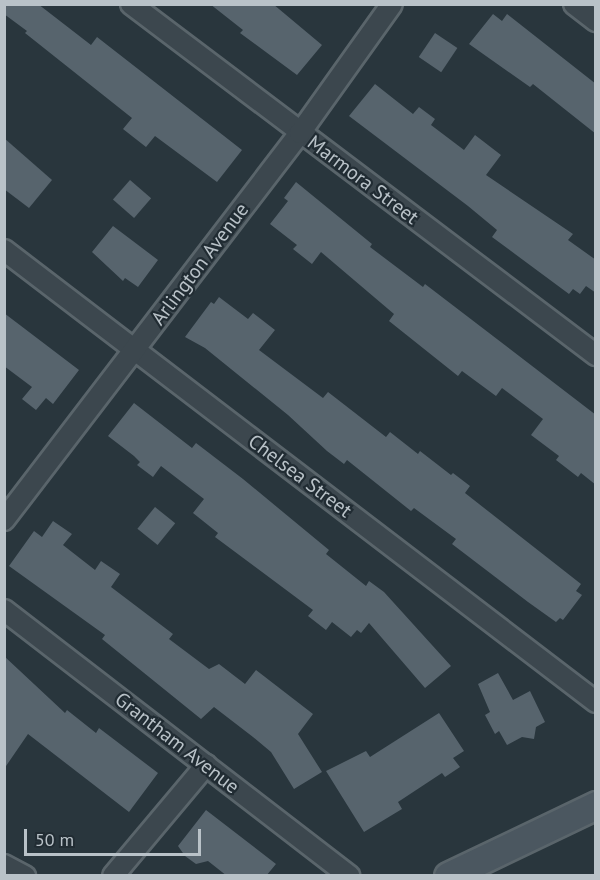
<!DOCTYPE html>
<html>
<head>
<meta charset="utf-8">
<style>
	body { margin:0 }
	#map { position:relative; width:600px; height:880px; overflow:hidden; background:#29363d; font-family:"PT Sans",sans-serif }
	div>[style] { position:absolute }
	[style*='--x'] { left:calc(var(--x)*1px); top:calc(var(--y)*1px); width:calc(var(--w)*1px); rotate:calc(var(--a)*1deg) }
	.building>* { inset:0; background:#57646d; transform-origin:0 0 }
	.roads { filter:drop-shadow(2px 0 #5a656b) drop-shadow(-2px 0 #5a656b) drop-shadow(0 2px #5a656b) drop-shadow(0 -2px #5a656b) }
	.minor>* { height:20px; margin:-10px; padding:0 10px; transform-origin:10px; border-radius:10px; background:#3c474e }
	.secondary>* { height:27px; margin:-13.5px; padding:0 13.5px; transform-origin:13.5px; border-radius:13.5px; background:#4b5760 }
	span { translate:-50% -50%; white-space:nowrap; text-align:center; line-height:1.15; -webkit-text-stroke:4.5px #212c33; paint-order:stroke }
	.street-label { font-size:20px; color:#b9c2c8 }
	.frame { position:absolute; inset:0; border:6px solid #b9c2c8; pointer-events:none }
	.scale { position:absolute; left:24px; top:829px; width:177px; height:27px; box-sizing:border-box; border:3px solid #b9c2c8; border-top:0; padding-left:8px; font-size:18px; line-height:21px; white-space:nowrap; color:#b9c2c8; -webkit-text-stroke:4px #212c33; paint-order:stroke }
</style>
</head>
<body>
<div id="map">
	<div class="building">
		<i style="clip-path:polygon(4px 4px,38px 4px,91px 45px,97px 37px,242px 150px,217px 182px,155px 136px,146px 147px,123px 129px,132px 118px,25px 33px,27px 31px,4px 14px)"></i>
		<i style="clip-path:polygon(210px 4px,273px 4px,322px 45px,297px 75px,240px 33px,243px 30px)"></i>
		<i style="clip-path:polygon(493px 14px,502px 21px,507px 14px,596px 84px,596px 134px,533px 84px,530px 87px,469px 44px)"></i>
		<i style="left:435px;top:33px;width:27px;height:29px;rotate:34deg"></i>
		<i style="clip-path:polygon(375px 84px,413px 114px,419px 107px,435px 119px,431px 125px,464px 150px,475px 135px,501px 155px,486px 175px,573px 234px,568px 240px,596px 260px,596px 293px,586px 286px,580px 294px,573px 289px,569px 294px,492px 237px,497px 230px,468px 206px,349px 116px)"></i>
		<i style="clip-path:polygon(4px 138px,52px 180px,29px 208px,4px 189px)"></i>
		<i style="left:130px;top:180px;width:28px;height:26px;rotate:41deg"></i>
		<i style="clip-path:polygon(296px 182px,372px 244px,370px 247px,423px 287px,425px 284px,596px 415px,596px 485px,581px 473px,578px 477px,556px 460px,559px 456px,531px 435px,543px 419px,502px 388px,496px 396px,462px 371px,458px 376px,389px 321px,394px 314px,321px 252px,312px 264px,293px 249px,297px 245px,270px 224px,288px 201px,284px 198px)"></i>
		<i style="clip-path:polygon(113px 226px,158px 260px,138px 287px,125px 278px,123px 281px,92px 252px)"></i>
		<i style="clip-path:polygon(219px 297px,248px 319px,253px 313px,275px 330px,259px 350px,323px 398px,328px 392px,386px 437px,390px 432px,418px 454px,420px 451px,451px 475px,453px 473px,470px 486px,465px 493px,581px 584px,576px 591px,582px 595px,563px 620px,560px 618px,556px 622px,528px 602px,452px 544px,456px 539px,414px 508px,411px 511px,347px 460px,344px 464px,327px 451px,288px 415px,205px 348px,185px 337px,211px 302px,214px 304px)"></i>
		<i style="clip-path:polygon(4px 313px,79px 370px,53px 404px,46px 398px,36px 410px,22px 399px,32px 387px,4px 366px)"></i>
		<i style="clip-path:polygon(134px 403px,192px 448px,196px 443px,243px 479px,329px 550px,326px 554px,366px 586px,369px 581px,384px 592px,451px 666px,425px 688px,369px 623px,361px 633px,357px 630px,351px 637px,332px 622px,326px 630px,308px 616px,313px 610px,215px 537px,218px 533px,193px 513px,204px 499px,161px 466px,153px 477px,137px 465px,140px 462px,134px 456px,108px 436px)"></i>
		<i style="left:155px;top:507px;width:26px;height:28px;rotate:39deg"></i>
		<i style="clip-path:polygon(53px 521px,72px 534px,63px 545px,95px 570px,101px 561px,120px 574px,111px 587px,173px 634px,169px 639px,209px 669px,219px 664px,245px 684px,256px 670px,313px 714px,298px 734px,322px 772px,294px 789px,271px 752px,253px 737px,214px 707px,201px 719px,102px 639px,105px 635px,9px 566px,34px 531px,42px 537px)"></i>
		<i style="clip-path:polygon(4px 656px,65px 713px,67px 710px,96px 733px,99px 728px,158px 773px,129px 812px,28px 734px,4px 769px)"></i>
		<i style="clip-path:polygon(498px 673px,513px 700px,530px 691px,545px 722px,536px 727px,534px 739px,522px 737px,507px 745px,499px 731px,495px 734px,485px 715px,490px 712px,478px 684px)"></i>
		<i style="clip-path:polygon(439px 713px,464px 751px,453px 758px,460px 767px,445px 777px,442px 773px,398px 802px,402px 809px,364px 832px,326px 771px,366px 751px,370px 757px)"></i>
		<i style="clip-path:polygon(206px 810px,276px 864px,266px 876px,227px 876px,208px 861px,196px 864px,185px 856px,178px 846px)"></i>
	</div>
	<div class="roads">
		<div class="minor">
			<i style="--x:131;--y:4;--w:583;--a:37.05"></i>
			<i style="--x:574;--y:4;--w:28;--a:38"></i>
			<i style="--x:4;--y:250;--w:745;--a:37.36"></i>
			<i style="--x:4;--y:520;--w:487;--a:-52.6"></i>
			<i style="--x:300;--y:133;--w:158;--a:-54.5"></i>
			<i style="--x:4;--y:610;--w:436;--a:37.6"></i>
			<i style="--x:4;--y:865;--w:24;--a:28"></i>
			<i style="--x:113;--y:876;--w:145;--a:-50"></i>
		</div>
		<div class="secondary">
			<i style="--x:448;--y:876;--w:164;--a:-25.6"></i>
		</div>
	</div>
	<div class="street-label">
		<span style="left:363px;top:180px;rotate:37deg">Marmora Street</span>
		<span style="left:200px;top:264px;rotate:-53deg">Arlington Avenue</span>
		<span style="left:300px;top:476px;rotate:37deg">Chelsea Street</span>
		<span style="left:177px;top:743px;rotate:38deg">Grantham Avenue</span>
	</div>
	<div class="frame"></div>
	<div class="scale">50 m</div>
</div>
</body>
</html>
